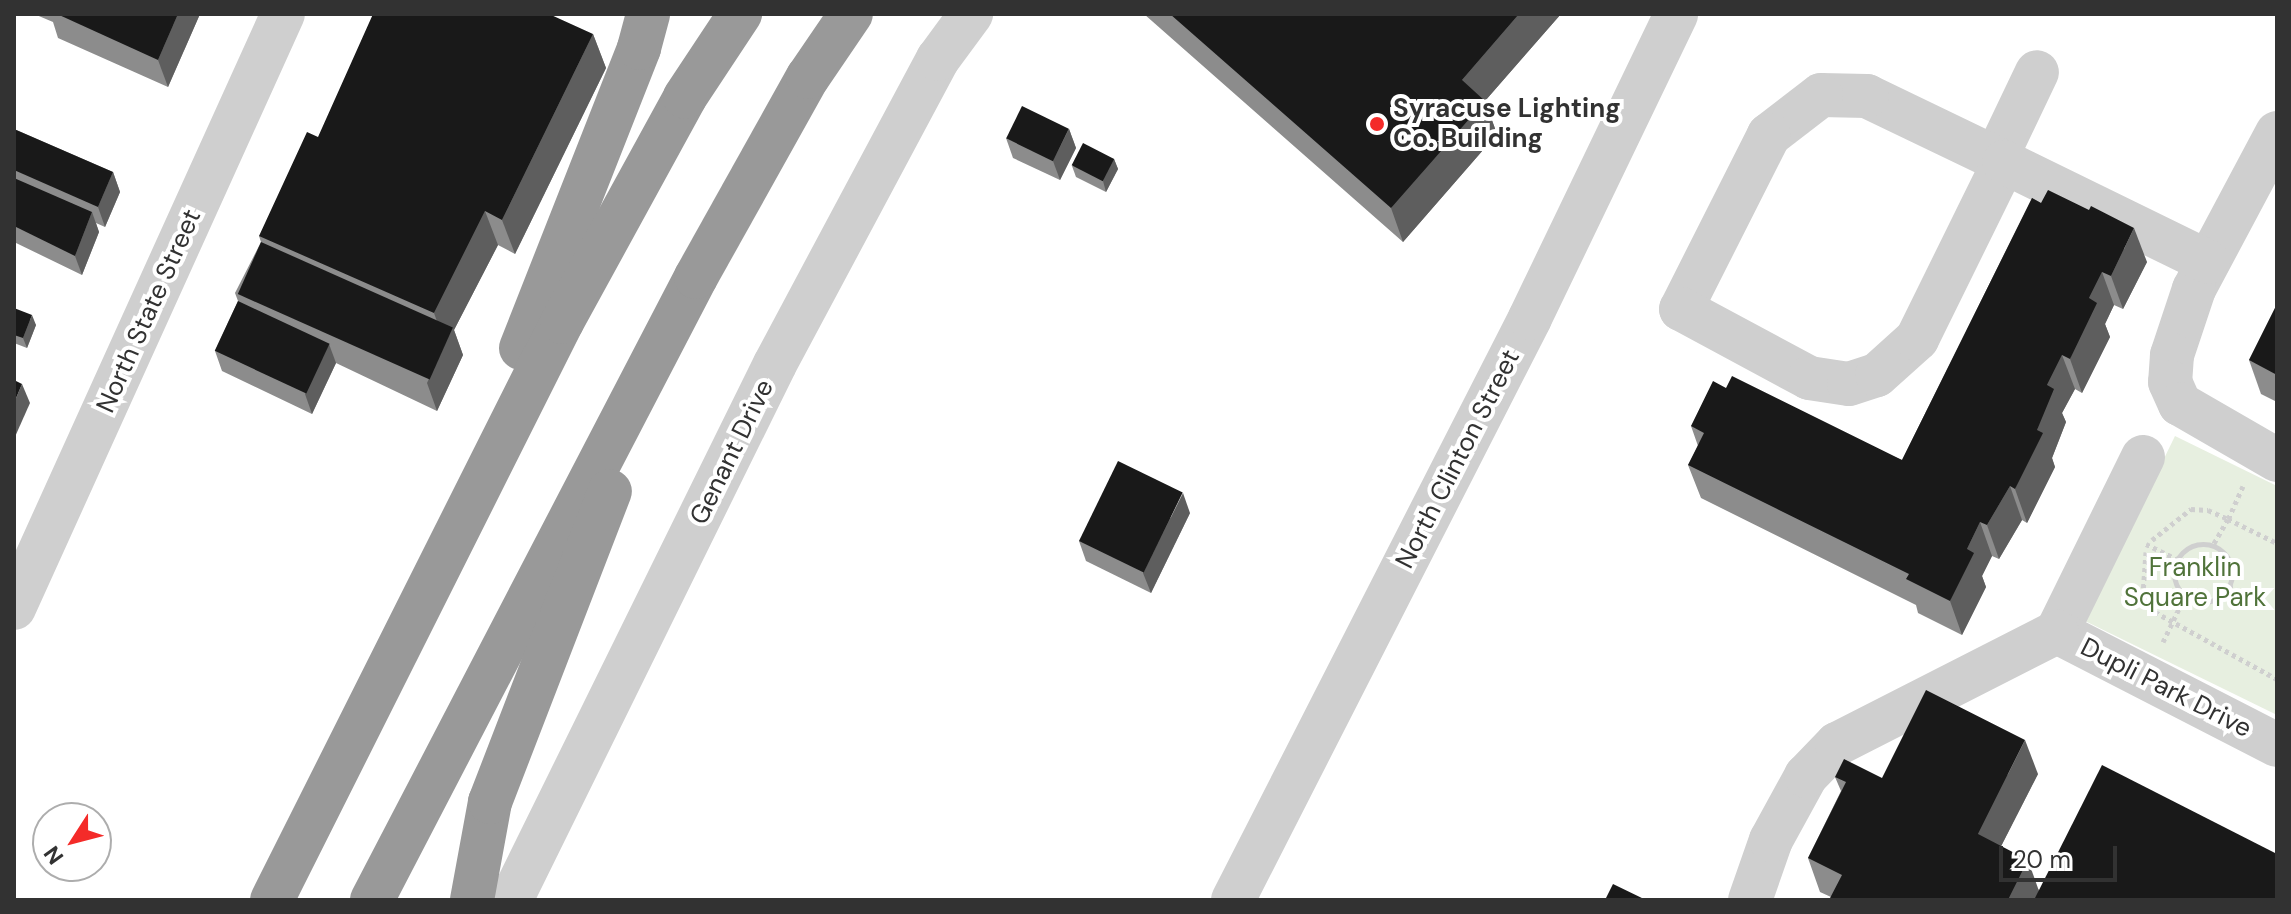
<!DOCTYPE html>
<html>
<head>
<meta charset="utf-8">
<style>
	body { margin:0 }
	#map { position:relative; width:2291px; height:914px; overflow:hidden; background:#fff; font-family:"DM Sans",sans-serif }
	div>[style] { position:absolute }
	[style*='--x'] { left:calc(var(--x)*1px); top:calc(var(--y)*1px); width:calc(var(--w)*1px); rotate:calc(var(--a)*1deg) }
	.green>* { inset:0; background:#e7efe0 }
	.path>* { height:5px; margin-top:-2.5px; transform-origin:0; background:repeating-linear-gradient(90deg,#cfcfcf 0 4px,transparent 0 8px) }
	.path>.ring { margin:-2.5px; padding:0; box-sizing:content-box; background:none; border:5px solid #cfcfcf; border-radius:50% }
	.minor>* { height:44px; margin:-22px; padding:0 22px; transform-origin:22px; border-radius:22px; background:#cfcfcf }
	.highway>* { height:44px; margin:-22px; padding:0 22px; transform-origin:22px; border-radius:22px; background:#999 }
	.wall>* { inset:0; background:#8c8c8c }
	.shaded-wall>* { inset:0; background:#5e5e5e }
	.building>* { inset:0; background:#191919; transform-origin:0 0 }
	.dots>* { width:22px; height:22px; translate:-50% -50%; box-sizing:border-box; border:4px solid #fff; border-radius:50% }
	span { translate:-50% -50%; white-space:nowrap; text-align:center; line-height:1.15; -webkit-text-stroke:8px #fff; paint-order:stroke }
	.poi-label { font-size:26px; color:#323232; font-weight:700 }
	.left { translate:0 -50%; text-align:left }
	.street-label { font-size:26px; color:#323232 }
	.park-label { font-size:26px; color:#50733a }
	.frame { position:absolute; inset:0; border:16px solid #323232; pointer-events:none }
	.north { position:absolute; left:32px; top:802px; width:80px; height:80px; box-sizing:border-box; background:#fff; border:2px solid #adadad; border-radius:50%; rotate:234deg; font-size:22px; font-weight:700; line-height:32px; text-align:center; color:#323232 }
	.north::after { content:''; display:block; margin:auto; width:28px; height:36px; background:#f42b29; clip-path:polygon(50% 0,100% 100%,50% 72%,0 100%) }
	.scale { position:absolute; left:1999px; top:846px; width:118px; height:36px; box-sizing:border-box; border:4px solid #323232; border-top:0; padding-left:10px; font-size:24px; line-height:28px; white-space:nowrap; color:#323232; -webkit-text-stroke:6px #fff; paint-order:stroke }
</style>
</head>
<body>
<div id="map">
	<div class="green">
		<i style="clip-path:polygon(2175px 436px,2277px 486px,2277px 715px,2085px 621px)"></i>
	</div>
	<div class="path">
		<i style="--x:2243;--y:486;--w:36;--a:114"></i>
		<i style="--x:2228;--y:519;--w:55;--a:26.1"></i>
		<i style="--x:2152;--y:540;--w:50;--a:-38.5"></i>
		<i style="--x:2191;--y:509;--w:17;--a:3"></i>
		<i style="--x:2208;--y:510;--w:22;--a:24"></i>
		<i style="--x:2228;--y:519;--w:30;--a:120"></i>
		<i class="ring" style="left:2174px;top:544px;width:53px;height:53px"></i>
		<i style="--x:2146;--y:544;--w:34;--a:26"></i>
		<i style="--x:2146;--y:552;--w:42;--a:94.1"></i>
		<i style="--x:2143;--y:594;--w:22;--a:56"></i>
		<i style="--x:2155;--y:612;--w:139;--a:28.8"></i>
		<i style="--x:2229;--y:586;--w:27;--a:27"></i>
		<i style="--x:2163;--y:642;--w:51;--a:-64.4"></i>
	</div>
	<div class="minor">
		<i style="--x:2277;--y:133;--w:177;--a:118"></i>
		<i style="--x:2194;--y:289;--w:70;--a:108.4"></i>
		<i style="--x:2172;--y:355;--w:27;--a:94"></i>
		<i style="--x:2170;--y:382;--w:24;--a:66"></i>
		<i style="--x:2180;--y:404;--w:112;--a:30"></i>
		<i style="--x:1996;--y:158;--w:95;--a:-64.5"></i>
		<i style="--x:2004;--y:162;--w:152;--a:-154.3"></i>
		<i style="--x:1867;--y:96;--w:46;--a:-178.8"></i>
		<i style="--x:1821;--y:95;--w:66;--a:142.4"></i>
		<i style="--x:1769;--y:135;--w:195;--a:116.8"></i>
		<i style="--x:1681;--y:309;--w:145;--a:28.3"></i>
		<i style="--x:1809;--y:378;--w:40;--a:8.5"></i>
		<i style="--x:1849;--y:384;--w:29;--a:-18"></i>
		<i style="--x:1877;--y:375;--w:54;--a:-42"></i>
		<i style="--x:1917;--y:339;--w:197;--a:-63.8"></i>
		<i style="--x:2004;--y:162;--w:227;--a:26.1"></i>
		<i style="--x:2143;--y:457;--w:195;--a:116.2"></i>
		<i style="--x:2057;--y:632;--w:247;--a:27.2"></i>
		<i style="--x:14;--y:608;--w:652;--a:-65.64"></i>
		<i style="--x:511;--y:900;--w:597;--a:-63.78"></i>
		<i style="--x:775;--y:364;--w:346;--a:-61.9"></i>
		<i style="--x:938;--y:59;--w:56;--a:-53.7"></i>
		<i style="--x:1233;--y:900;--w:653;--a:-62.96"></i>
		<i style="--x:1530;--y:318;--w:337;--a:-64.3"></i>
		<i style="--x:1750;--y:900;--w:64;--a:-70.7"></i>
		<i style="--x:1771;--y:840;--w:73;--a:-61.3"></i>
		<i style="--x:1806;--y:776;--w:45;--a:-45.9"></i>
		<i style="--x:1837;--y:744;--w:247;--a:-27"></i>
	</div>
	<div class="highway">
		<i style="--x:521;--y:348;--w:322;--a:-68.5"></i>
		<i style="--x:639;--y:48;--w:35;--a:-75"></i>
		<i style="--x:272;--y:900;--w:647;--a:-63.36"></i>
		<i style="--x:562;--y:322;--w:256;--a:-61.3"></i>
		<i style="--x:685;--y:97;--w:100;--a:-56.5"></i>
		<i style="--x:372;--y:900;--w:702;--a:-62.52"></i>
		<i style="--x:696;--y:277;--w:229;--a:-60.8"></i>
		<i style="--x:808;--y:77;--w:76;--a:-55.7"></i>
		<i style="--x:472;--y:900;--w:100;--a:-79.6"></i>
		<i style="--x:490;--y:802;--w:333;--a:-68.9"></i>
	</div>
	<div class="wall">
		<i style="clip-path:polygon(34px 14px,200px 14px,168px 87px,58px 38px,53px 22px)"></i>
		<i style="clip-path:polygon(1144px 14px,1561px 14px,1485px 101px,1497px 134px,1403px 242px)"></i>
		<i style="clip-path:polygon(593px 34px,606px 68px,515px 254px,498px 245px,454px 330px,463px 355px,437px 411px,336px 363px,312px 414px,222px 371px,215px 351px,238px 301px,235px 293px,261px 242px,259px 236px)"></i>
		<i style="clip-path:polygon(14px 129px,113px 172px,120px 192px,105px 227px,96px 223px,99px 232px,82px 275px,14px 242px)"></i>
		<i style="clip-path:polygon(1069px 129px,1076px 148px,1060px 180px,1013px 158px,1006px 138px)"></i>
		<i style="clip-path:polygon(1114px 159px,1118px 169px,1106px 192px,1076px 177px,1072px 166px)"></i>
		<i style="clip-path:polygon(2032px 198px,2147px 262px,2123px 309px,2114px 305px,2105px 324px,2110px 337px,2082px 393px,2075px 389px,2062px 413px,2066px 422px,2052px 458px,2055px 467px,2027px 523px,2022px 520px,1999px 559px,1992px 556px,1982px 576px,1986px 587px,1962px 635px,1918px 613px,1916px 605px,1701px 498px,1688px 465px,1698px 446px,1691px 426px,1726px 388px,1902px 460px)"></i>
		<i style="clip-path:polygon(2277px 304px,2277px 402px,2261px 394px,2249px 360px)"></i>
		<i style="clip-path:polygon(14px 308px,36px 325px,27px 348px,14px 343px)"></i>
		<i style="clip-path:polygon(1190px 513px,1151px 593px,1086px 561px,1079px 541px)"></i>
		<i style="clip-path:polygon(2038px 774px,2001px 846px,2039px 890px,2277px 900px,1831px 897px,1820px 892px,1808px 858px,1841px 791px,1835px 777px,1882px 778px)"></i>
	</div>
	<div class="shaded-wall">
		<i style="clip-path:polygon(178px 14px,200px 14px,168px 87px,158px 60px)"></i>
		<i style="clip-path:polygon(1519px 14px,1561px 14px,1485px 101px,1497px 134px,1403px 242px,1391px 208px,1462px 80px)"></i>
		<i style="clip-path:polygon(593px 34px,606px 68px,515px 254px,502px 220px)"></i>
		<i style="clip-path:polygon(1069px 129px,1076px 148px,1060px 180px,1053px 161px)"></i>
		<i style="clip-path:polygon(1114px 159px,1118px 169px,1106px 192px,1103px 181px)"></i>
		<i style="clip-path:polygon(113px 172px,120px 192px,105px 227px,98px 207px)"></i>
		<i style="clip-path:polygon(485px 211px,498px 245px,454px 330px,463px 355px,437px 411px,427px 383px,445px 344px,434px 313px)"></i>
		<i style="clip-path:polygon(92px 212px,99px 232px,82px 275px,75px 256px)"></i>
		<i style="clip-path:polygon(2134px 228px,2147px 262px,2123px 309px,2111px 276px)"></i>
		<i style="clip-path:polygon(2102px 272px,2114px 305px,2105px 324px,2110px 337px,2082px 393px,2070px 359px,2089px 298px)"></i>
		<i style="clip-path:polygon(32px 315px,36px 325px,27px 348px,23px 338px)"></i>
		<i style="clip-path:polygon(329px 344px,336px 363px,312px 414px,305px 394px)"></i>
		<i style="clip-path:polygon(2062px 355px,2075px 389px,2062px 413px,2066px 422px,2052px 458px,2055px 467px,2027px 523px,2015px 489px,2037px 430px,2047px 385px)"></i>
		<i style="clip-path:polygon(22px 384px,30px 403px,14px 439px,14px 403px)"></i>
		<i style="clip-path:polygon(2010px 486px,2022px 520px,1999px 559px,1987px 525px)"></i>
		<i style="clip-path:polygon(1183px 493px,1190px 513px,1151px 593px,1143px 573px)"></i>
		<i style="clip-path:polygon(1980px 522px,1992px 556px,1982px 576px,1986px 587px,1962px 635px,1950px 601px,1967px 549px)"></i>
		<i style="clip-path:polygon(2025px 740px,2038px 774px,1990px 868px,1978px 834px)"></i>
		<i style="clip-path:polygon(2028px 860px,2040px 894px,2037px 900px,2008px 900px)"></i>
	</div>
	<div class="building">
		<i style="clip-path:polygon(57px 14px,178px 14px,158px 60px)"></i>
		<i style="clip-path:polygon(373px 14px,549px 14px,593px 34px,502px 220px,485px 211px,434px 313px,259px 236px,307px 132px,318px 137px)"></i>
		<i style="clip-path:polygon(1170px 14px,1519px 14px,1462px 80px,1485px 101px,1391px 208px)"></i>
		<i style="left:1022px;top:106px;width:52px;height:36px;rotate:26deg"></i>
		<i style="clip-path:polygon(14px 129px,113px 172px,98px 207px,14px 170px)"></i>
		<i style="left:1083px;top:143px;width:35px;height:25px;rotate:27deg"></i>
		<i style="clip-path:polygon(14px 178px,92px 212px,75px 256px,14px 226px)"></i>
		<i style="clip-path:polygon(2048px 190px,2089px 210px,2091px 206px,2134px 228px,2111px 276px,2102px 272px,2089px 298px,2097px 303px,2070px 359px,2062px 355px,2047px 385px,2054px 389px,2037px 430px,2043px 433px,2015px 489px,2010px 486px,1987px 525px,1980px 522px,1967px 549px,1974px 553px,1950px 601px,1906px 579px,1909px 574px,1688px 465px,1704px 433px,1691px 426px,1713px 381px,1726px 388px,1732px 376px,1902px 460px,2032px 198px,2041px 203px)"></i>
		<i style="left:261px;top:242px;width:210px;height:57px;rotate:24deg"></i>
		<i style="left:238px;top:301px;width:101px;height:55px;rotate:25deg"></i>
		<i style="clip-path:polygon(2277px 304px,2277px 375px,2249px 360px)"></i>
		<i style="clip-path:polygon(14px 308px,32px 315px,23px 338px,14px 335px)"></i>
		<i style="clip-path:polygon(14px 380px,22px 384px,14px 403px)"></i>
		<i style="left:1118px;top:461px;width:72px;height:89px;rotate:26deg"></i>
		<i style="clip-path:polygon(1926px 690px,2025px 740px,1978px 834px,2028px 860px,2008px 900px,1829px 900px,1842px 875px,1808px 858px,1846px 782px,1835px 777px,1844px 759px,1882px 778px)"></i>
		<i style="clip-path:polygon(2102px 765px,2277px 854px,2277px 900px,2034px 900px)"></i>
		<i style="clip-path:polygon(1613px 884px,1646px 900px,1605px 900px)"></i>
	</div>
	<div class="dots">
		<i style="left:1377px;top:124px;background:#f42b29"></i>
	</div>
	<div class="poi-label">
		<span class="left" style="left:1393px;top:124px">Syracuse Lighting<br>Co. Building</span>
	</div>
	<div class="street-label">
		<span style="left:149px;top:311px;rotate:-66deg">North State Street</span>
		<span style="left:732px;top:452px;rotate:-64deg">Genant Drive</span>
		<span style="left:1458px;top:459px;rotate:-63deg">North Clinton Street</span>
		<span style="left:2166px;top:688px;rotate:27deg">Dupli Park Drive</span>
	</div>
	<div class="park-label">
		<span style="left:2195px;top:583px">Franklin<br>Square Park</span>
	</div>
	<div class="frame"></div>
	<div class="north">N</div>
	<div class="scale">20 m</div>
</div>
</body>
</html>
